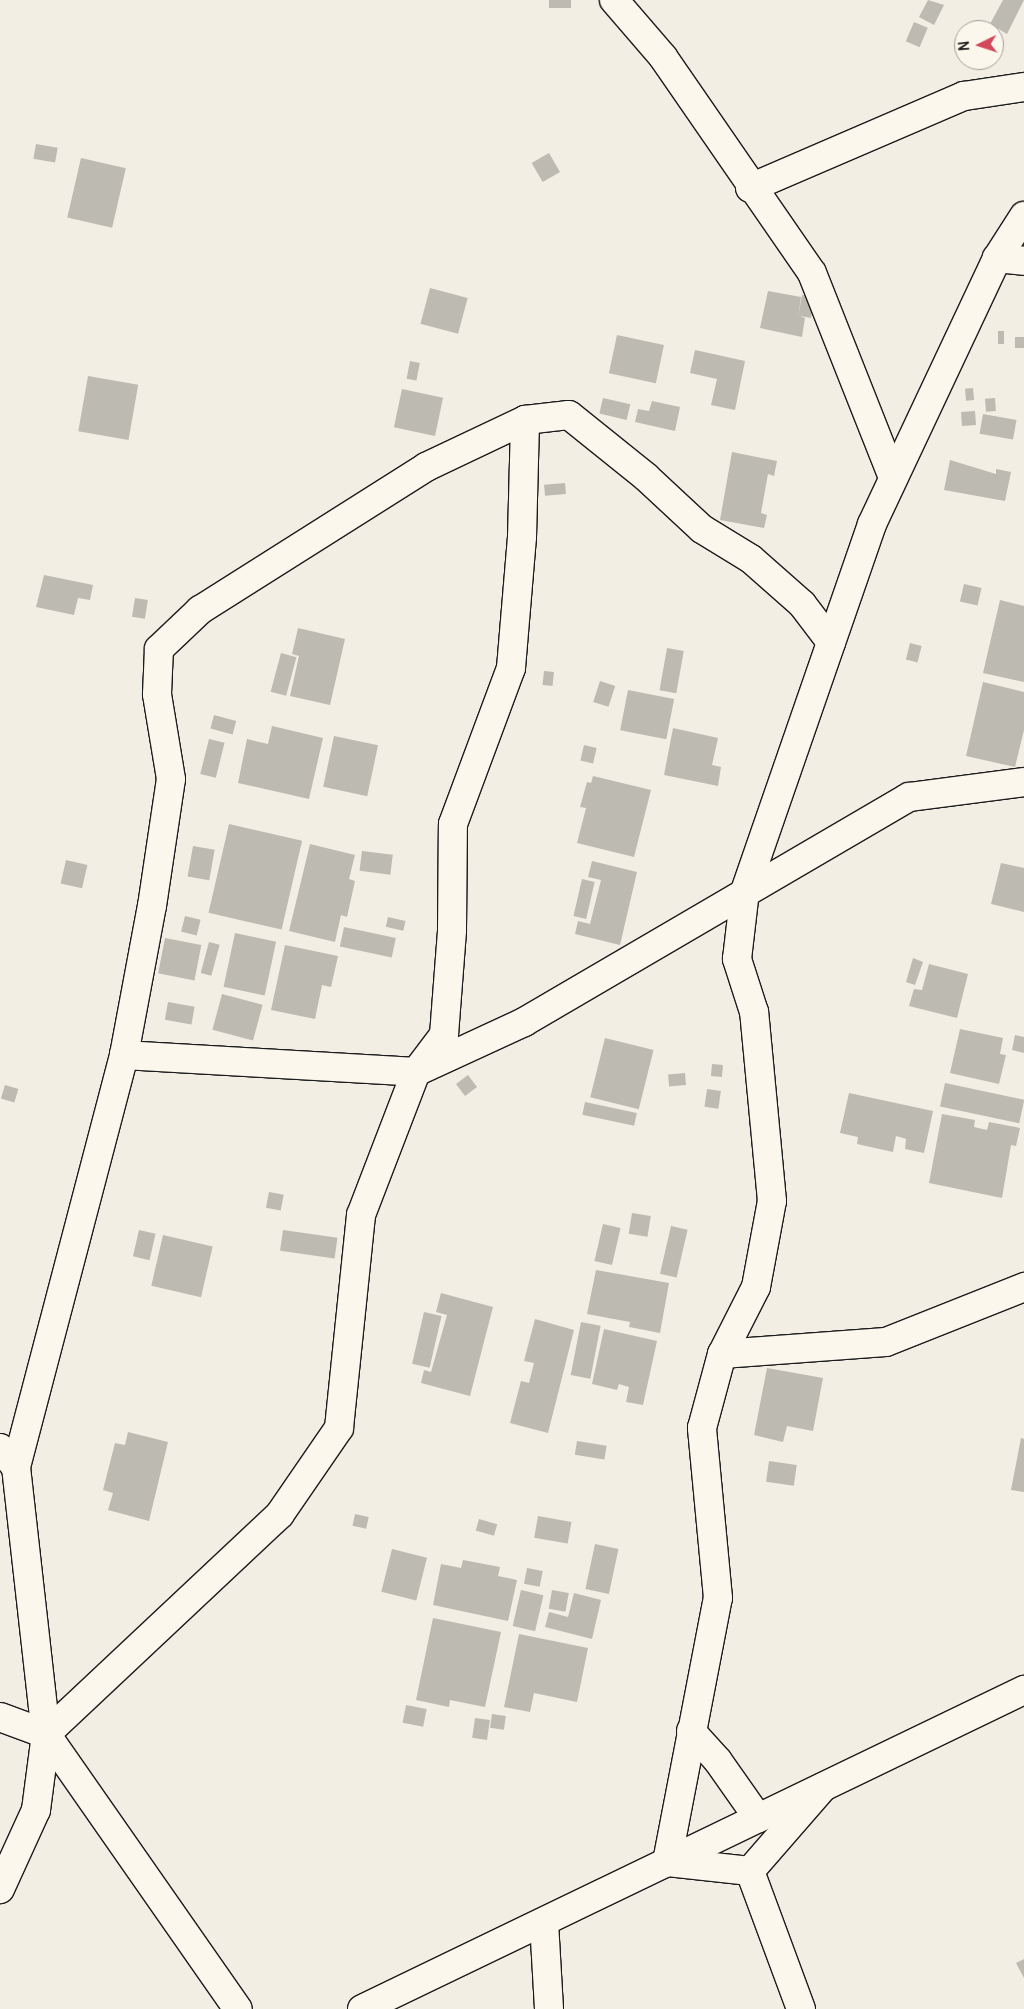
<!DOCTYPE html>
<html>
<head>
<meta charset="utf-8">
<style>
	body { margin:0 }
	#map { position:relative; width:1024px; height:2009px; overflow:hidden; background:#f2eee4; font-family:Pangolin,sans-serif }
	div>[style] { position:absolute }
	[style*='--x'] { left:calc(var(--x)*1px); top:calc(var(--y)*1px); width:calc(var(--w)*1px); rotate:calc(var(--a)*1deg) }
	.building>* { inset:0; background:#bdbab1; transform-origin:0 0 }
	.roads { filter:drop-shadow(1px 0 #1c1c1c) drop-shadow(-1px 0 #1c1c1c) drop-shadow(0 1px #1c1c1c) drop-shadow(0 -1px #1c1c1c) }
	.street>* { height:28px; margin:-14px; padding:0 14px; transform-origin:14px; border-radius:14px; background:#fbf7ec }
	.secondary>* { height:28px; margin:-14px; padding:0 14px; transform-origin:14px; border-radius:14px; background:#fbf7ec }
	span { translate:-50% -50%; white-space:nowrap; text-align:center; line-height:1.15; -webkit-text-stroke:4px #fbf7ec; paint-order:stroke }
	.north { position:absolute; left:954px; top:20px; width:50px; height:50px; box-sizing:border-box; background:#fbf7ec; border:1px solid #a29f99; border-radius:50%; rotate:266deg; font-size:14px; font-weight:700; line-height:20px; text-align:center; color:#1c1c1c }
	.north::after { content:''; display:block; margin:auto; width:18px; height:22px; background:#d1495b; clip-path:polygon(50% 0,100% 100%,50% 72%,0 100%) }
</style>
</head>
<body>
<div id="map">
	<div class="building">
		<i style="left:549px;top:0;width:22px;height:8px"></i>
		<i style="clip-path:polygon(928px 0,944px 5px,934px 25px,919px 17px)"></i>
		<i style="clip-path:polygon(1003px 0,1024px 0,1007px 34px,990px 24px)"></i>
		<i style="left:914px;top:22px;width:15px;height:21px;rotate:23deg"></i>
		<i style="left:36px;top:144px;width:22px;height:15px;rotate:10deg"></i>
		<i style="left:549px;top:153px;width:22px;height:20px;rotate:60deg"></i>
		<i style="left:81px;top:158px;width:46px;height:61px;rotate:13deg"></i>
		<i style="left:430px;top:288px;width:39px;height:37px;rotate:15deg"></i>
		<i style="clip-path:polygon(768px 291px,801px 297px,798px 317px,802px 295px,815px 297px,811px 318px,800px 316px,805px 318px,802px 337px,760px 328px)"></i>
		<i style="left:998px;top:331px;width:6px;height:13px"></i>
		<i style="left:617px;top:335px;width:48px;height:39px;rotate:12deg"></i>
		<i style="left:1015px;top:337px;width:9px;height:11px"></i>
		<i style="clip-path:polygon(695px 350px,745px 361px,735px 410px,711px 405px,717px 379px,690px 373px)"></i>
		<i style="left:410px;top:361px;width:10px;height:18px;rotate:11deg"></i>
		<i style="left:88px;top:376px;width:51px;height:56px;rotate:10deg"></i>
		<i style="left:973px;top:388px;width:12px;height:8px;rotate:85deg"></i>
		<i style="left:402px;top:389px;width:42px;height:39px;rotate:12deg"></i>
		<i style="left:603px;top:398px;width:28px;height:16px;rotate:13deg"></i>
		<i style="left:995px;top:398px;width:13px;height:10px;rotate:86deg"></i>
		<i style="clip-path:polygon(652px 401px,680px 407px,675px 431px,635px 422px,638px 409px,649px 411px)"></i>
		<i style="left:975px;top:411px;width:14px;height:14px;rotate:86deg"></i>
		<i style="left:983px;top:414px;width:34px;height:20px;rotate:10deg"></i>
		<i style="clip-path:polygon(732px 452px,777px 461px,774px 476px,768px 474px,761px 513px,767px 515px,764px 528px,720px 520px)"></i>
		<i style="clip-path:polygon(950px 460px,996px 474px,996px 469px,1011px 472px,1005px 501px,944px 490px)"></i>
		<i style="left:565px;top:483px;width:11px;height:21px;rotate:85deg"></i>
		<i style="clip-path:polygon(44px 575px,93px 585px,90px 600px,78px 598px,74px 615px,36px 607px)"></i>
		<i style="left:964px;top:584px;width:18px;height:18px;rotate:13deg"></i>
		<i style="left:135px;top:598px;width:13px;height:19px;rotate:9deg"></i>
		<i style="clip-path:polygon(1000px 600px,1024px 606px,1024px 682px,983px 673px)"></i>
		<i style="clip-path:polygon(298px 628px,345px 639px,330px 705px,290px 696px,299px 656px,292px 654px)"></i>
		<i style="left:910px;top:643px;width:12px;height:17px;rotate:14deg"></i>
		<i style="left:667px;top:648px;width:17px;height:43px;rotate:10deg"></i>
		<i style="left:281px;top:653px;width:16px;height:40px;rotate:15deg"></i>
		<i style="left:544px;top:671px;width:10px;height:14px;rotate:6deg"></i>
		<i style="left:600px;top:681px;width:16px;height:22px;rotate:18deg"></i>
		<i style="clip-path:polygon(983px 682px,1024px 692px,1024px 730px,1015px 767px,966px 756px)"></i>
		<i style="left:628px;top:690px;width:47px;height:41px;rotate:11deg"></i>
		<i style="left:214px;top:715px;width:23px;height:14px;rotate:15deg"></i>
		<i style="clip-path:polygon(272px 726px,323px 738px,309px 799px,238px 783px,247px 739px,268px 744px)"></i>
		<i style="clip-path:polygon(673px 728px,718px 738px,712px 765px,721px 767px,718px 786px,664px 775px)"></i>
		<i style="left:334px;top:736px;width:45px;height:52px;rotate:12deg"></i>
		<i style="left:209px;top:739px;width:16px;height:36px;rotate:14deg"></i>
		<i style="left:584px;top:745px;width:13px;height:16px;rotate:13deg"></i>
		<i style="clip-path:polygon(593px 776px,651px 790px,634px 857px,577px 843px,586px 808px,580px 807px,587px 782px,591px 783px)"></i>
		<i style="left:229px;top:824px;width:75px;height:91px;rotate:13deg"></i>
		<i style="clip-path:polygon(310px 844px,355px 855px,349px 879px,355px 881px,347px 917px,341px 915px,335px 942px,289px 931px)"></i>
		<i style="left:193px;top:846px;width:22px;height:31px;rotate:10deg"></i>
		<i style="left:362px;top:851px;width:31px;height:20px;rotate:7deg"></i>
		<i style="left:66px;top:860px;width:22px;height:24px;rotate:13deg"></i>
		<i style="clip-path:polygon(592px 861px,637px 872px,620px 945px,575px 934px,578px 921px,590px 924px,601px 880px,588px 877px)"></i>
		<i style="clip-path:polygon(1001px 863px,1024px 868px,1024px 912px,991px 904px)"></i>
		<i style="left:582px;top:879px;width:13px;height:38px;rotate:13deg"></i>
		<i style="left:185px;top:916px;width:16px;height:16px;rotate:14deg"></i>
		<i style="left:388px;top:917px;width:18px;height:10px;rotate:13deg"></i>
		<i style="left:344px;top:927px;width:53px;height:20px;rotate:12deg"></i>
		<i style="left:235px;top:933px;width:42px;height:55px;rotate:12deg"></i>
		<i style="left:165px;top:938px;width:37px;height:36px;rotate:11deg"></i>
		<i style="left:209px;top:942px;width:11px;height:32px;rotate:15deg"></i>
		<i style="clip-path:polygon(285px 945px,338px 956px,331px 987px,322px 985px,315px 1019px,271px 1010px)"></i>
		<i style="clip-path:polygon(913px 958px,923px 962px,915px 985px,906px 982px)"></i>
		<i style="clip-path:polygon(929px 964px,968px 974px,957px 1018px,909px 1006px,914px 989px,922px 990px)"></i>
		<i style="left:222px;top:994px;width:42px;height:37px;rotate:15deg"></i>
		<i style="left:168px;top:1002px;width:27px;height:18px;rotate:10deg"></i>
		<i style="clip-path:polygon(960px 1029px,1003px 1038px,1000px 1054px,1006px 1055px,999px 1084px,950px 1073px)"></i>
		<i style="clip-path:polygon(1015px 1035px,1024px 1037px,1024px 1053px,1012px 1050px)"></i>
		<i style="left:605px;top:1038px;width:50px;height:61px;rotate:14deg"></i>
		<i style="left:712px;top:1064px;width:11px;height:12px;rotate:5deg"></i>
		<i style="left:685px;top:1073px;width:12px;height:17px;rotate:85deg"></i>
		<i style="left:468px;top:1075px;width:15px;height:15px;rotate:53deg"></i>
		<i style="left:945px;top:1083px;width:81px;height:24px;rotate:12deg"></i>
		<i style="left:5px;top:1085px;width:14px;height:14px;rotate:17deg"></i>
		<i style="left:707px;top:1089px;width:14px;height:18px;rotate:8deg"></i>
		<i style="clip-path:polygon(849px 1093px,933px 1111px,924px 1153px,905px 1149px,906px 1139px,896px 1136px,893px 1152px,857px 1144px,858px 1137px,840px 1133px)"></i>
		<i style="left:585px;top:1102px;width:53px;height:13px;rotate:12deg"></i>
		<i style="clip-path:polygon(942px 1114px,975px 1120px,974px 1127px,987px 1130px,989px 1122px,1020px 1128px,1016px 1146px,1011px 1145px,1002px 1198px,929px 1183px)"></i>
		<i style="left:269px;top:1192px;width:15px;height:16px;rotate:11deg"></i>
		<i style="left:632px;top:1213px;width:19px;height:21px;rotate:9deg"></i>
		<i style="left:603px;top:1224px;width:18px;height:38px;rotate:13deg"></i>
		<i style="left:671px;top:1226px;width:17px;height:49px;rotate:13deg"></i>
		<i style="left:139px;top:1230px;width:17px;height:27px;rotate:13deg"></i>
		<i style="left:283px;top:1230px;width:55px;height:21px;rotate:8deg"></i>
		<i style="left:163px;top:1235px;width:51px;height:52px;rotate:13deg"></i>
		<i style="clip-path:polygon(596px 1270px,669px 1283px,660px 1333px,629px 1327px,630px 1322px,587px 1314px)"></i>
		<i style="clip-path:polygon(441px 1293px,493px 1307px,470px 1396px,421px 1383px,424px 1370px,431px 1372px,447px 1315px,436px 1312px)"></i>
		<i style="left:424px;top:1312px;width:18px;height:53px;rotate:13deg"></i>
		<i style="clip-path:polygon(535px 1319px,574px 1330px,548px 1433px,510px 1423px,521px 1381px,529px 1383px,534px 1363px,524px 1361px)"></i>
		<i style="left:581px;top:1322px;width:20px;height:54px;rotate:11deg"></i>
		<i style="clip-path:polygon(604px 1329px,657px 1341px,643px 1405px,626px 1402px,629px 1387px,619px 1384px,617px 1390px,592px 1384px)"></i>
		<i style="clip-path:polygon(767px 1368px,823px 1378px,813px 1431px,787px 1426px,783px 1442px,754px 1435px)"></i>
		<i style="clip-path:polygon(128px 1432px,168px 1442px,149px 1521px,108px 1510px,113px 1493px,103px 1490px,115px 1443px,125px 1445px)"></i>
		<i style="clip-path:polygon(1021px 1438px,1024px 1439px,1024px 1492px,1011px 1490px)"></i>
		<i style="left:577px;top:1441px;width:30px;height:14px;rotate:9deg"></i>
		<i style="left:769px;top:1461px;width:28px;height:21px;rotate:8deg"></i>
		<i style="left:355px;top:1514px;width:14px;height:12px;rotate:12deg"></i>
		<i style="left:538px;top:1516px;width:34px;height:22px;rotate:10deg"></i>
		<i style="left:479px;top:1519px;width:19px;height:12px;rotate:16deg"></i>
		<i style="left:595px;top:1544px;width:24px;height:46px;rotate:12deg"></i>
		<i style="left:392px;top:1549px;width:36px;height:44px;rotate:14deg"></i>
		<i style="clip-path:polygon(463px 1560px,500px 1567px,498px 1576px,517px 1580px,508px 1621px,433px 1605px,441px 1564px,461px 1568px)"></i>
		<i style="left:527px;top:1568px;width:16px;height:16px;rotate:11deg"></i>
		<i style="left:521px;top:1590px;width:23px;height:37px;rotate:13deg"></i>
		<i style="left:552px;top:1590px;width:17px;height:19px;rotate:10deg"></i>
		<i style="clip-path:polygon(574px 1593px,601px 1600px,592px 1639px,545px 1627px,549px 1612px,568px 1617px)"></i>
		<i style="clip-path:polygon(433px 1618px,501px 1632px,485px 1707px,450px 1700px,449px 1707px,416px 1700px)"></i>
		<i style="clip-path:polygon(519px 1634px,588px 1648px,577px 1702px,534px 1693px,530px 1712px,504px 1707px)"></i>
		<i style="left:406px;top:1705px;width:21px;height:18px;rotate:11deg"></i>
		<i style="left:492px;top:1714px;width:14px;height:14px;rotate:8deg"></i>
		<i style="left:475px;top:1718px;width:15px;height:20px;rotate:8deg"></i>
		<i style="clip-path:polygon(1024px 1959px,1024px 1978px,1016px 1963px)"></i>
	</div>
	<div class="roads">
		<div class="street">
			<i style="--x:614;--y:0;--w:75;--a:49.3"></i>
			<i style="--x:663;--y:57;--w:262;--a:55.4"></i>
			<i style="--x:812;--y:273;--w:220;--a:68.4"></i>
			<i style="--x:750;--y:188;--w:233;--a:-23.3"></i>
			<i style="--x:964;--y:96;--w:61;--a:-8.5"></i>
			<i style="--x:997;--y:258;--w:27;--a:6"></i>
			<i style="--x:124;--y:1055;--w:152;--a:-79.4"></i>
			<i style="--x:152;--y:906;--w:128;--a:-81.5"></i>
			<i style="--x:171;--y:779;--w:86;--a:-99.4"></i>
			<i style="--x:157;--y:694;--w:45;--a:-87.5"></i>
			<i style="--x:159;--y:649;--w:57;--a:-43.6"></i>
			<i style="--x:200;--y:610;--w:267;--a:-32.3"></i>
			<i style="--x:426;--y:467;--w:110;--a:-25.4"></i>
			<i style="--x:525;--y:420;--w:44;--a:-6.5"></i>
			<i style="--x:569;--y:415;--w:99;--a:38.8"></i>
			<i style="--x:646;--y:477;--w:76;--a:42.9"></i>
			<i style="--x:702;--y:529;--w:57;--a:31.5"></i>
			<i style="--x:751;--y:559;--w:68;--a:41.4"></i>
			<i style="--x:802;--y:604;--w:48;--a:52.7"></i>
			<i style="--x:722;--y:1354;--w:164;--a:-4.2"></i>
			<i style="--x:886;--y:1342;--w:149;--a:-21.7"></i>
			<i style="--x:0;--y:1448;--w:25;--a:50"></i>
			<i style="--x:16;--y:1467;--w:269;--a:83.6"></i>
			<i style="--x:46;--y:1734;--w:77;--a:97.5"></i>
			<i style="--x:36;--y:1810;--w:87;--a:114.5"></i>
			<i style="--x:16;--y:1467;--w:426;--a:-75.3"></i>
			<i style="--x:124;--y:1055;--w:292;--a:3.3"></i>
			<i style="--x:416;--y:1072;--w:119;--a:-24.8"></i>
			<i style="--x:524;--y:1022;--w:446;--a:-30.3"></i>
			<i style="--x:909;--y:797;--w:116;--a:-7.4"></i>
			<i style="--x:0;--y:1717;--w:49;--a:20.3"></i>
			<i style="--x:46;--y:1734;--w:335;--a:55.1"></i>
			<i style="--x:691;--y:1731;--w:40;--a:48"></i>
			<i style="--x:718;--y:1761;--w:70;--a:54.9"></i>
			<i style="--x:46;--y:1734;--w:321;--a:-43.2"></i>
			<i style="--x:280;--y:1514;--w:104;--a:-55.5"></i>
			<i style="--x:339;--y:1428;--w:214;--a:-84.1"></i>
			<i style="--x:361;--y:1215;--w:153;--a:-69"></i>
			<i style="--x:416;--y:1072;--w:46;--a:-52.9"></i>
			<i style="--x:444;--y:1035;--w:105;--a:-85.6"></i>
			<i style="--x:452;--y:930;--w:106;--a:-89.5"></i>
			<i style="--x:453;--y:824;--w:166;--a:-69.6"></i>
			<i style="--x:511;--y:668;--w:131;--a:-85.2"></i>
			<i style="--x:522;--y:537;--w:117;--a:-88.5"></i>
			<i style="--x:750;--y:1871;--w:111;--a:-49"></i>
			<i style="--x:544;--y:1922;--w:87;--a:86.7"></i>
			<i style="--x:801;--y:2009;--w:147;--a:-110.3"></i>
			<i style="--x:750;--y:1871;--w:83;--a:-173.8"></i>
			<i style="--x:667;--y:1862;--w:269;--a:-79.1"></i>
			<i style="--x:718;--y:1598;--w:171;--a:-95.4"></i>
			<i style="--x:702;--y:1428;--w:77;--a:-74.9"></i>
			<i style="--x:722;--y:1354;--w:75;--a:-63.1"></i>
			<i style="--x:756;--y:1287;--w:87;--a:-79.5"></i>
			<i style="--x:772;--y:1201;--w:190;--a:-95.4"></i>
			<i style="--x:754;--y:1012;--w:56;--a:-107.8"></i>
			<i style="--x:737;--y:959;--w:68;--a:-83.3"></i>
			<i style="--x:745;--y:891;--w:388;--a:-70.9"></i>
			<i style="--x:872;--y:524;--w:294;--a:-64.8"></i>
			<i style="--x:997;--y:258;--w:50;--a:-57.3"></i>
		</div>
		<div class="secondary">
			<i style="--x:362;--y:2009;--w:735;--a:-25.73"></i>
		</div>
	</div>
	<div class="north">N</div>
</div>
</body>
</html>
